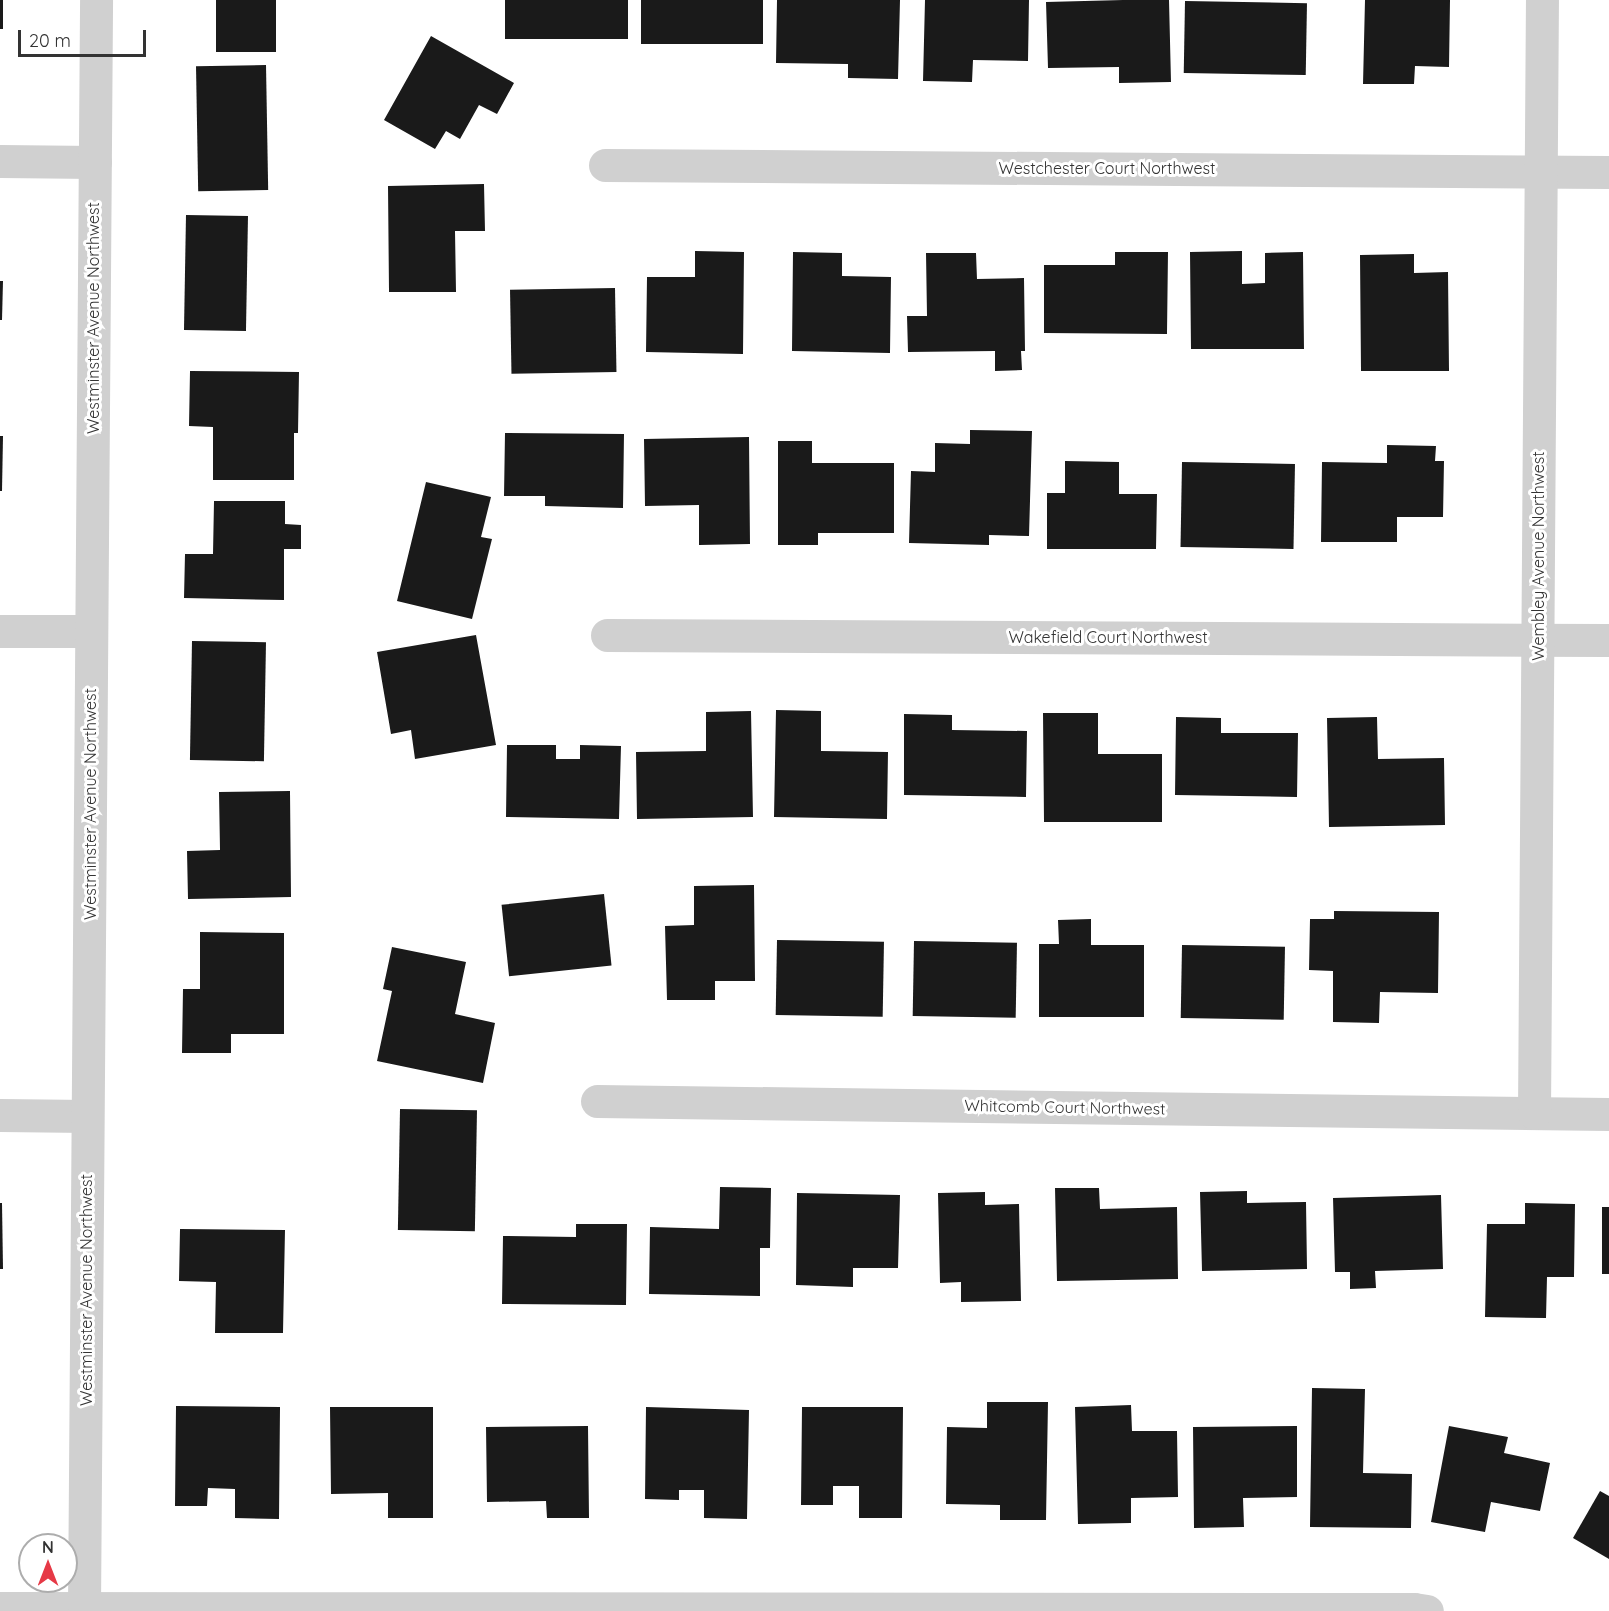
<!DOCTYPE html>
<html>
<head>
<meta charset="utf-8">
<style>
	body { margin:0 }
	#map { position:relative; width:1609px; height:1611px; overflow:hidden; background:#fff; font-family:Quicksand,sans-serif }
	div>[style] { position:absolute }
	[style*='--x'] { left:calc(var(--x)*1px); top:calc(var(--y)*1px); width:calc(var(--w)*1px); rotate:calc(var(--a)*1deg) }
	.building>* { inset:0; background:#1a1a1a; transform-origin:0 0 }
	.minor>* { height:33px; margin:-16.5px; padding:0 16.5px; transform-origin:16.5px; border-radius:16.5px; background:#d0d0d0 }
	span { translate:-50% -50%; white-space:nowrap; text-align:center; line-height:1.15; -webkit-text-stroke:6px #fff; paint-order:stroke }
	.street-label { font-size:16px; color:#333 }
	.north { position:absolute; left:18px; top:1533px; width:60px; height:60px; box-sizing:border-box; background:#fff; border:2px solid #adadad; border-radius:50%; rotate:0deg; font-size:16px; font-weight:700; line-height:24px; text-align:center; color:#333 }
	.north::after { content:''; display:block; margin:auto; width:21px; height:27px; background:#e63946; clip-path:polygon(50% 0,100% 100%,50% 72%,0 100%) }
	.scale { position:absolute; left:18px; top:30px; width:128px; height:27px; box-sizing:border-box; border:3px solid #333; border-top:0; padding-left:8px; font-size:18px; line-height:21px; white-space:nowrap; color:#333; -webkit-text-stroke:4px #fff; paint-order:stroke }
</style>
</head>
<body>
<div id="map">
	<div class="building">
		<i style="left:0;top:0;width:3px;height:29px"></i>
		<i style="left:216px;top:0;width:60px;height:52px"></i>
		<i style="left:505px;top:0;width:123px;height:39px"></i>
		<i style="left:641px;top:0;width:122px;height:44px"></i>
		<i style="clip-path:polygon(777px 0,900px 0,898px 79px,848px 78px,848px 64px,776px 63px)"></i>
		<i style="clip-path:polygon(925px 0,1029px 0,1028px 61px,973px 60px,972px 82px,923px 81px)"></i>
		<i style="clip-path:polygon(1123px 0,1169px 0,1171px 82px,1119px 83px,1119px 67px,1048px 68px,1046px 2px)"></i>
		<i style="clip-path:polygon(1365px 0,1450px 0,1449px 67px,1415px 66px,1414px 84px,1363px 84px)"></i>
		<i style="left:1185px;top:1px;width:122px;height:72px;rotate:1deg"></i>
		<i style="clip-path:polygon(431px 36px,514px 83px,497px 114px,479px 105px,460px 139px,446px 131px,435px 149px,384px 120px)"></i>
		<i style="left:266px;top:65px;width:125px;height:70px;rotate:89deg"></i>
		<i style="clip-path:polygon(484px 184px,485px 231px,455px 231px,456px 292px,389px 292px,388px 186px)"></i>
		<i style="left:186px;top:215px;width:62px;height:115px;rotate:1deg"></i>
		<i style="clip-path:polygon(695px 251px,744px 252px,743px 354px,646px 352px,647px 277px,695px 277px)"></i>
		<i style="clip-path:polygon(1242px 251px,1242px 284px,1265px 283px,1265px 253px,1303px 252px,1304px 349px,1191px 349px,1190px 252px)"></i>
		<i style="clip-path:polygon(793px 252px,842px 253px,842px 276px,891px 277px,890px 353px,792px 351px)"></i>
		<i style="clip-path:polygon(1115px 252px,1168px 252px,1167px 334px,1044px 333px,1044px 265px,1115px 265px)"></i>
		<i style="clip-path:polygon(926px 253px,976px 253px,977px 279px,1024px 278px,1025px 351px,1021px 351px,1022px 370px,995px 371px,995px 351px,908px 352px,907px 316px,927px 316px)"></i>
		<i style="clip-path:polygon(1414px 254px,1414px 273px,1448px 272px,1449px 371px,1361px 371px,1360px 255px)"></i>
		<i style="clip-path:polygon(0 281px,3px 281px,2px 320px,0 320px)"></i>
		<i style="left:615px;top:288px;width:84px;height:105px;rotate:89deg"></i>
		<i style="clip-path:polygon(190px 371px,299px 372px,298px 433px,294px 433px,294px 480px,213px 480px,213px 427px,189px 426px)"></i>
		<i style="clip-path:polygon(970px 430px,1032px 431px,1029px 536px,989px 535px,989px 545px,909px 543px,911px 471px,935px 472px,935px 443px,970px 444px)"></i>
		<i style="clip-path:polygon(505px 433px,624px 434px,623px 508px,545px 506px,545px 496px,504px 496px)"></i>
		<i style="clip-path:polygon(0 436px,3px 436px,2px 491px,0 491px)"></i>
		<i style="clip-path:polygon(749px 437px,750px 544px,699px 545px,699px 505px,645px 506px,644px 439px)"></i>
		<i style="clip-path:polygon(778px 441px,812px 441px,812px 463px,894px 463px,894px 533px,818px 533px,818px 545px,778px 545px)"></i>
		<i style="clip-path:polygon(1387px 445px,1436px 446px,1435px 461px,1444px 461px,1443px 517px,1397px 517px,1397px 542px,1321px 542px,1322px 462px,1387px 463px)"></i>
		<i style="clip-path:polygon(1065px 461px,1119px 462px,1119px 494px,1157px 494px,1156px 549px,1047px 549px,1047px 493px,1065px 493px)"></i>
		<i style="left:1182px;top:462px;width:113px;height:85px;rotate:1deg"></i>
		<i style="clip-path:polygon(426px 482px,491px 497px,481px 537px,492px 539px,472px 619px,397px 601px)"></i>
		<i style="clip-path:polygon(214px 501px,285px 501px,285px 524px,301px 525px,301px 549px,284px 549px,284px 600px,184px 598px,185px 554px,213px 554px)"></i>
		<i style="clip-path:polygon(476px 635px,496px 745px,415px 759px,411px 730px,391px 734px,377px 652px)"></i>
		<i style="left:192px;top:641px;width:74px;height:119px;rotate:1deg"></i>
		<i style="clip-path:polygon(776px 710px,821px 711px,821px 751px,888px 752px,887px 819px,774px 817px)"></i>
		<i style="clip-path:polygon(751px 711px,753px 817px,637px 819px,636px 752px,706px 751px,706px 712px)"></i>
		<i style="clip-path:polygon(1043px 713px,1098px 713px,1098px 754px,1162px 754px,1162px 822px,1044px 822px)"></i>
		<i style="clip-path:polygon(904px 714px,952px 715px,952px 730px,1027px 731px,1026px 797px,904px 795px)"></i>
		<i style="clip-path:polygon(1176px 717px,1221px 718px,1221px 733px,1298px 733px,1297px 797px,1175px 795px)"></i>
		<i style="clip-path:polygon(1377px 717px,1378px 759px,1444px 758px,1445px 825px,1329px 827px,1327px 718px)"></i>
		<i style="clip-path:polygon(507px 745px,556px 745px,556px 759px,580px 759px,580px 745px,621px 746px,619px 819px,506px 817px)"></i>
		<i style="clip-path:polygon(290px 791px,291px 897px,188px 899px,187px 851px,220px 850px,219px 792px)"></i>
		<i style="clip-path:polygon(754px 885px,755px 981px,715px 981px,715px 1000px,667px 1000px,665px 926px,694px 925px,694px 886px)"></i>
		<i style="left:604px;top:894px;width:72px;height:103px;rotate:84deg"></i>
		<i style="clip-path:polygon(1334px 911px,1439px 912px,1438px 993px,1380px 992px,1379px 1023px,1333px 1022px,1333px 971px,1309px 970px,1310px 919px,1334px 919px)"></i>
		<i style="clip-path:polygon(1091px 919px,1091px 945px,1144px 945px,1144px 1017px,1039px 1017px,1039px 944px,1059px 944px,1058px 920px)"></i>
		<i style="clip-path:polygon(200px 932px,284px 933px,284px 1034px,231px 1034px,231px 1053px,182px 1053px,183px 989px,200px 989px)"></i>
		<i style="left:777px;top:940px;width:107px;height:75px;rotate:1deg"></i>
		<i style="left:914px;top:941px;width:103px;height:75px;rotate:1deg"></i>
		<i style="left:1182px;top:945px;width:103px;height:73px;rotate:1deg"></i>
		<i style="clip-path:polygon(392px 947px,466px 962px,455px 1014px,495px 1023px,483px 1083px,377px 1061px,392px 991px,383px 989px)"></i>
		<i style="left:400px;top:1109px;width:77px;height:121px;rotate:1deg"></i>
		<i style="clip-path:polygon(720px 1187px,771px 1188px,770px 1248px,760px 1248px,760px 1296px,649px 1294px,650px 1227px,719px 1229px)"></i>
		<i style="clip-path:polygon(1055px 1188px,1099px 1188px,1100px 1209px,1177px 1207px,1178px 1279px,1057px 1281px)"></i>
		<i style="clip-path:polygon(1247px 1191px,1247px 1203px,1306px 1202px,1307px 1269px,1202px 1271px,1200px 1192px)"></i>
		<i style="clip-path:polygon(985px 1192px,985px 1205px,1019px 1204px,1021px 1301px,961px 1302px,961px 1282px,940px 1283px,938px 1193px)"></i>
		<i style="clip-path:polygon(797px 1193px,900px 1195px,898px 1268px,853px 1268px,853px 1287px,796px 1285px)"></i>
		<i style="clip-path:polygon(1441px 1195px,1443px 1269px,1375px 1271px,1376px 1288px,1350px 1289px,1350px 1272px,1335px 1272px,1333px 1198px)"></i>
		<i style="clip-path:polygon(0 1203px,2px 1203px,3px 1269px,0 1269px)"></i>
		<i style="clip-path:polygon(1525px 1203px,1575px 1204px,1574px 1277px,1547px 1277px,1546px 1318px,1485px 1317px,1487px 1224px,1525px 1224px)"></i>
		<i style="left:1602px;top:1207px;width:7px;height:67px"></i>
		<i style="clip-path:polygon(576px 1224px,627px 1224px,626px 1305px,502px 1304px,503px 1236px,576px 1237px)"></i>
		<i style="clip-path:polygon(180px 1229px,285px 1230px,283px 1333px,215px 1333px,216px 1282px,179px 1281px)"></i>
		<i style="clip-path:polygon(1312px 1388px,1365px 1389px,1363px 1473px,1412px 1474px,1411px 1528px,1310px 1527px)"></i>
		<i style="clip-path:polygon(987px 1402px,1048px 1402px,1046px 1520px,1000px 1520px,1000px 1505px,946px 1504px,947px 1427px,987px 1428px)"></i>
		<i style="clip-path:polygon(1131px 1405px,1132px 1431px,1177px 1431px,1178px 1497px,1131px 1498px,1131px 1523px,1078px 1524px,1075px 1407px)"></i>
		<i style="clip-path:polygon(176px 1406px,280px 1407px,279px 1519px,235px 1518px,235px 1489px,208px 1488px,207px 1506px,175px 1506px)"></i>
		<i style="clip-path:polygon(330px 1407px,433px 1407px,433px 1518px,388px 1518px,388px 1493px,331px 1494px)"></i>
		<i style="clip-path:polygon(646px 1407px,749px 1410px,747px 1519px,704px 1518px,704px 1490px,679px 1490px,679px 1500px,645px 1499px)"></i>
		<i style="clip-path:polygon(802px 1407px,903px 1407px,902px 1518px,859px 1518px,859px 1486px,833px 1486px,833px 1505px,801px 1505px)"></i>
		<i style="clip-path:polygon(588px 1426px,589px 1518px,547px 1518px,546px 1501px,487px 1502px,486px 1427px)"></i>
		<i style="clip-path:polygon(1297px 1426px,1297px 1497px,1243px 1498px,1244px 1527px,1194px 1528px,1193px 1427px)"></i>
		<i style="clip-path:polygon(1449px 1426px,1508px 1437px,1504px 1453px,1550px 1463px,1540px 1511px,1491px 1502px,1485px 1532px,1431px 1522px)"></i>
		<i style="clip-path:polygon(1600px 1491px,1609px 1496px,1609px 1559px,1573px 1538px)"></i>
	</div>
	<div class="minor">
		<i style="--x:0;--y:161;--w:95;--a:0.6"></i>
		<i style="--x:605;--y:165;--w:1004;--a:0.4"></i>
		<i style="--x:0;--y:631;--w:91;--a:0"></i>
		<i style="--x:607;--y:635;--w:1002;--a:0.29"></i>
		<i style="--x:597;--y:1101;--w:1012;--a:0.74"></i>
		<i style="--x:1534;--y:1113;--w:1113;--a:-89.59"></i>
		<i style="--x:0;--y:1115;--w:87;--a:0.7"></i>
		<i style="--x:0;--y:1608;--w:1414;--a:0.04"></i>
		<i style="--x:1414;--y:1609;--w:13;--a:9"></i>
		<i style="--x:84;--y:1608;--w:1608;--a:-89.57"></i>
	</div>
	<div class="street-label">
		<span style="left:1107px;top:168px">Westchester Court Northwest</span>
		<span style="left:93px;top:318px;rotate:-90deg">Westminster Avenue Northwest</span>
		<span style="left:1538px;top:556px;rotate:-90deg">Wembley Avenue Northwest</span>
		<span style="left:1108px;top:637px">Wakefield Court Northwest</span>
		<span style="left:90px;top:804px;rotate:-90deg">Westminster Avenue Northwest</span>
		<span style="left:1065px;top:1107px;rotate:1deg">Whitcomb Court Northwest</span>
		<span style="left:86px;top:1290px;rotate:-90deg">Westminster Avenue Northwest</span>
	</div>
	<div class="north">N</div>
	<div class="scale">20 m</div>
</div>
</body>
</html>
